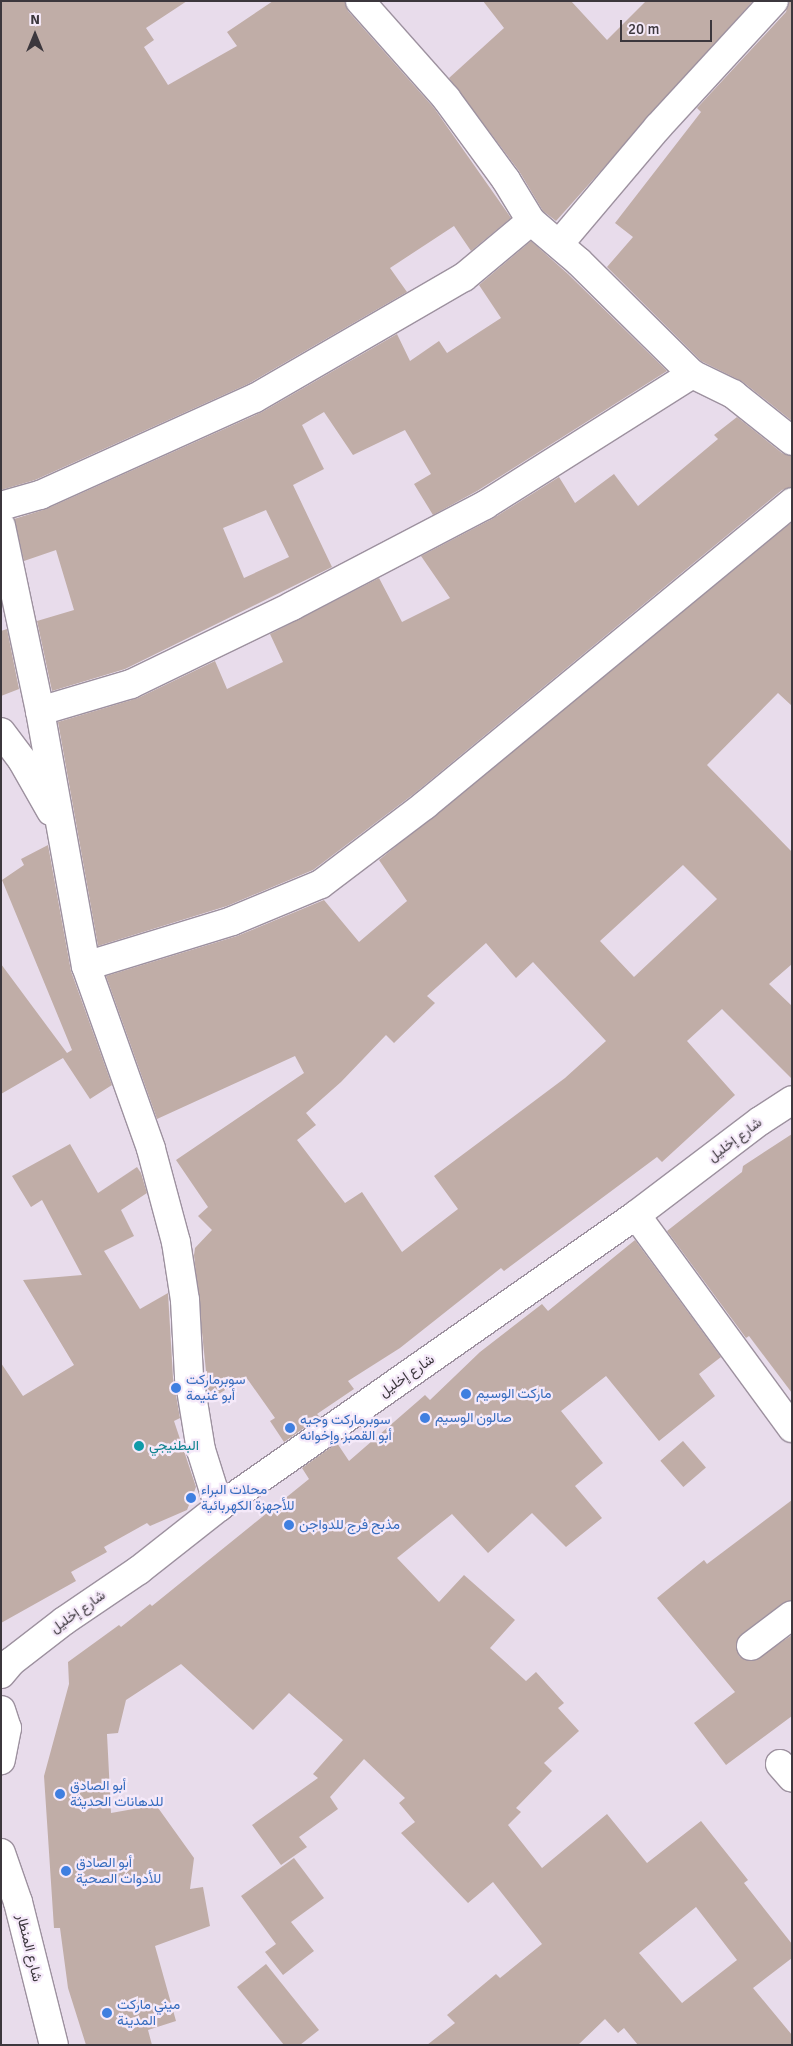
<!DOCTYPE html>
<html>
<head>
<meta charset="utf-8">
<style>
	body { margin:0 }
	#map { position:relative; width:793px; height:2046px; overflow:hidden; background:#e8dceb; font-family:Signika,Vazirmatn,sans-serif }
	div>[style] { position:absolute }
	[style*='--x'] { left:calc(var(--x)*1px); top:calc(var(--y)*1px); width:calc(var(--w)*1px); rotate:calc(var(--a)*1deg) }
	.building>* { inset:0; background:#c0ada7; transform-origin:0 0 }
	.roads { filter:drop-shadow(1px 0 #9d919f) drop-shadow(-1px 0 #9d919f) drop-shadow(0 1px #9d919f) drop-shadow(0 -1px #9d919f) }
	.minor>* { height:28px; margin:-14px; padding:0 14px; transform-origin:14px; border-radius:14px; background:#fff }
	.dots>* { width:14px; height:14px; translate:-50% -50%; box-sizing:border-box; border:2px solid #f5e9f9; border-radius:50% }
	span { translate:-50% -50%; white-space:nowrap; text-align:center; line-height:1.15; -webkit-text-stroke:4.5px #f5e9f9; paint-order:stroke }
	.street-label { font-size:14px; color:#3c373d }
	.shop-label { font-size:14px; color:#366cbe }
	.left { translate:0 -50%; text-align:left }
	.culture-label { font-size:14px; color:#0d838f }
	.frame { position:absolute; inset:0; border:2px solid #3c373d; pointer-events:none }
	.north { position:absolute; left:10px; top:10px; width:50px; height:50px; -webkit-text-stroke:4px #f5e9f9; paint-order:stroke; rotate:0deg; font-size:14px; font-weight:700; line-height:20px; text-align:center; color:#3c373d }
	.north::after { content:''; display:block; margin:auto; width:18px; height:22px; background:#3c373d; clip-path:polygon(50% 0,100% 100%,50% 72%,0 100%) }
	.scale { position:absolute; left:620px; top:20px; width:92px; height:22px; box-sizing:border-box; border:2px solid #3c373d; border-top:0; padding-left:6px; font-size:15px; line-height:18px; white-space:nowrap; color:#3c373d; -webkit-text-stroke:4px #f5e9f9; paint-order:stroke }
</style>
</head>
<body>
<div id="map">
	<div class="building">
		<i style="clip-path:polygon(1px 1px,187px 1px,146px 28px,154px 40px,144px 47px,168px 85px,237px 46px,227px 32px,273px 1px,345px 1px,348px 11px,434px 108px,511px 218px,471px 251px,454px 226px,390px 268px,407px 292px,248px 384px,35px 480px,1px 490px)"></i>
		<i style="clip-path:polygon(483px 1px,571px 1px,607px 40px,646px 1px,753px 1px,556px 221px,543px 211px,519px 171px,449px 78px,504px 28px)"></i>
		<i style="clip-path:polygon(789px 1px,792px 1px,792px 421px,743px 382px,701px 361px,607px 267px,633px 237px,615px 223px,701px 112px,697px 108px,786px 12px)"></i>
		<i style="clip-path:polygon(evenodd,531px 241px,568px 274px,667px 371px,477px 491px,433px 515px,414px 484px,431px 474px,405px 430px,353px 455px,324px 412px,302px 425px,324px 469px,293px 485px,332px 567px,125px 669px,52px 691px,37px 621px,74px 610px,56px 550px,24px 561px,14px 519px,46px 509px,262px 412px,397px 334px,410px 361px,439px 341px,447px 353px,501px 318px,479px 285px,531px 241px,266px 510px,289px 557px,244px 578px,223px 528px,266px 510px)"></i>
		<i style="clip-path:polygon(737px 417px,782px 453px,792px 456px,792px 487px,782px 490px,415px 793px,313px 870px,227px 906px,98px 946px,58px 722px,138px 698px,215px 661px,227px 689px,283px 662px,270px 634px,379px 578px,402px 622px,450px 598px,421px 556px,492px 519px,559px 477px,575px 503px,614px 474px,638px 506px,718px 439px,714px 435px)"></i>
		<i style="clip-path:polygon(evenodd,792px 522px,792px 706px,778px 693px,707px 765px,792px 852px,792px 964px,769px 984px,792px 1006px,792px 1079px,722px 1009px,687px 1041px,735px 1095px,662px 1162px,657px 1157px,504px 1271px,501px 1268px,400px 1348px,348px 1381px,354px 1389px,317px 1414px,320px 1417px,284px 1442px,270px 1421px,275px 1418px,246px 1377px,209px 1400px,194px 1255px,195px 1248px,212px 1230px,198px 1216px,208px 1207px,176px 1160px,304px 1073px,295px 1056px,157px 1119px,106px 976px,237px 936px,324px 900px,359px 942px,407px 901px,379px 860px,792px 522px,683px 865px,717px 899px,634px 977px,600px 941px,683px 865px,792px 522px,486px 943px,516px 978px,533px 962px,606px 1041px,565px 1078px,434px 1176px,458px 1209px,402px 1252px,362px 1192px,345px 1203px,297px 1140px,316px 1125px,306px 1113px,341px 1082px,386px 1035px,394px 1043px,435px 1003px,427px 996px,486px 943px)"></i>
		<i style="clip-path:polygon(7px 629px,19px 689px,1px 696px,1px 631px)"></i>
		<i style="clip-path:polygon(48px 845px,71px 971px,112px 1085px,90px 1099px,63px 1058px,1px 1094px,1px 964px,67px 1053px,72px 1050px,2px 880px,24px 865px,21px 859px)"></i>
		<i style="clip-path:polygon(792px 1134px,792px 1393px,749px 1336px,746px 1338px,667px 1231px,742px 1172px,743px 1166px)"></i>
		<i style="clip-path:polygon(70px 1144px,98px 1193px,137px 1167px,141px 1173px,147px 1193px,121px 1210px,134px 1236px,104px 1251px,140px 1309px,168px 1293px,173px 1378px,180px 1418px,174px 1421px,196px 1487px,187px 1510px,150px 1526px,147px 1523px,104px 1547px,107px 1552px,71px 1572px,76px 1581px,1px 1623px,1px 1363px,23px 1396px,74px 1365px,23px 1280px,82px 1275px,42px 1200px,31px 1207px,12px 1176px)"></i>
		<i style="clip-path:polygon(evenodd,635px 1240px,721px 1357px,699px 1374px,715px 1396px,659px 1441px,606px 1376px,561px 1411px,603px 1463px,575px 1486px,602px 1518px,566px 1547px,532px 1513px,488px 1553px,452px 1514px,397px 1558px,439px 1602px,464px 1575px,515px 1620px,490px 1648px,526px 1681px,536px 1672px,564px 1703px,558px 1708px,579px 1731px,544px 1763px,552px 1771px,516px 1808px,521px 1812px,508px 1825px,542px 1868px,607px 1814px,647px 1863px,701px 1821px,748px 1880px,744px 1883px,792px 1944px,792px 1958px,753px 1988px,792px 2035px,792px 2045px,638px 2045px,624px 2028px,618px 2033px,605px 2019px,578px 2045px,427px 2045px,455px 2023px,447px 2015px,496px 1974px,500px 1978px,542px 1944px,493px 1882px,468px 1903px,401px 1833px,415px 1822px,399px 1803px,405px 1798px,364px 1759px,330px 1797px,338px 1809px,299px 1837px,307px 1847px,281px 1865px,252px 1825px,318px 1778px,313px 1774px,343px 1740px,289px 1693px,253px 1730px,181px 1664px,126px 1700px,118px 1733px,107px 1734px,111px 1813px,156px 1805px,194px 1858px,190px 1889px,203px 1887px,210px 1926px,155px 1946px,176px 2021px,148px 2030px,152px 2045px,86px 2045px,68px 1988px,60px 1928px,54px 1928px,44px 1776px,69px 1684px,68px 1662px,119px 1625px,121px 1627px,150px 1604px,152px 1606px,309px 1479px,302px 1468px,337px 1443px,349px 1461px,425px 1395px,430px 1400px,480px 1352px,542px 1304px,548px 1311px,635px 1240px,696px 1907px,737px 1960px,682px 2003px,639px 1953px,696px 1907px)"></i>
		<i style="left:683px;top:1441px;width:35px;height:30px;rotate:49deg"></i>
		<i style="clip-path:polygon(792px 1500px,792px 1600px,783px 1603px,742px 1634px,736px 1647px,739px 1656px,753px 1661px,792px 1635px,792px 1716px,726px 1765px,694px 1723px,735px 1692px,657px 1598px,704px 1560px,707px 1564px)"></i>
		<i style="clip-path:polygon(294px 1858px,324px 1898px,291px 1922px,314px 1951px,283px 1975px,265px 1952px,276px 1944px,241px 1896px)"></i>
		<i style="clip-path:polygon(266px 1964px,319px 2030px,300px 2045px,284px 2045px,237px 1987px)"></i>
	</div>
	<div class="roads">
		<div class="minor">
			<i style="--x:360;--y:1;--w:130;--a:48.4"></i>
			<i style="--x:446;--y:98;--w:102;--a:53.8"></i>
			<i style="--x:506;--y:180;--w:48;--a:58.6"></i>
			<i style="--x:531;--y:221;--w:63;--a:40.5"></i>
			<i style="--x:579;--y:262;--w:159;--a:44.7"></i>
			<i style="--x:692;--y:374;--w:46;--a:26"></i>
			<i style="--x:733;--y:394;--w:75;--a:38.5"></i>
			<i style="--x:559;--y:244;--w:153;--a:-49.8"></i>
			<i style="--x:658;--y:127;--w:171;--a:-47.4"></i>
			<i style="--x:1;--y:506;--w:41;--a:-15.8"></i>
			<i style="--x:40;--y:495;--w:236;--a:-24.3"></i>
			<i style="--x:255;--y:398;--w:241;--a:-30.1"></i>
			<i style="--x:464;--y:277;--w:87;--a:-39.9"></i>
			<i style="--x:1;--y:526;--w:189;--a:78.1"></i>
			<i style="--x:40;--y:711;--w:259;--a:79.8"></i>
			<i style="--x:86;--y:966;--w:194;--a:70.4"></i>
			<i style="--x:151;--y:1149;--w:96;--a:75"></i>
			<i style="--x:176;--y:1242;--w:59;--a:81.2"></i>
			<i style="--x:185;--y:1300;--w:77;--a:87"></i>
			<i style="--x:189;--y:1377;--w:74;--a:80.7"></i>
			<i style="--x:201;--y:1450;--w:60;--a:72.5"></i>
			<i style="--x:40;--y:711;--w:95;--a:-16.5"></i>
			<i style="--x:131;--y:684;--w:179;--a:-25.8"></i>
			<i style="--x:292;--y:606;--w:218;--a:-27.6"></i>
			<i style="--x:485;--y:505;--w:245;--a:-32.3"></i>
			<i style="--x:1;--y:732;--w:35;--a:53"></i>
			<i style="--x:22;--y:760;--w:59;--a:60.4"></i>
			<i style="--x:86;--y:966;--w:153;--a:-17.1"></i>
			<i style="--x:232;--y:921;--w:96;--a:-22.6"></i>
			<i style="--x:321;--y:884;--w:131;--a:-37.2"></i>
			<i style="--x:425;--y:805;--w:476;--a:-39.5"></i>
			<i style="--x:636;--y:1215;--w:264;--a:53.8"></i>
			<i style="--x:751;--y:1646;--w:51;--a:-37.1"></i>
			<i style="--x:1;--y:1674;--w:16;--a:-50"></i>
			<i style="--x:11;--y:1662;--w:67;--a:-37.7"></i>
			<i style="--x:64;--y:1621;--w:91;--a:-34.2"></i>
			<i style="--x:139;--y:1570;--w:102;--a:-38.2"></i>
			<i style="--x:219;--y:1507;--w:509;--a:-35"></i>
			<i style="--x:636;--y:1215;--w:156;--a:-37.2"></i>
			<i style="--x:760;--y:1121;--w:38;--a:-33"></i>
			<i style="--x:1;--y:1710;--w:19;--a:72"></i>
			<i style="--x:7;--y:1728;--w:33;--a:101"></i>
			<i style="--x:780;--y:1764;--w:18;--a:49"></i>
			<i style="--x:1;--y:1853;--w:52;--a:70.9"></i>
			<i style="--x:18;--y:1902;--w:147;--a:75.9"></i>
		</div>
	</div>
	<div class="dots">
		<i style="left:176px;top:1388px;background:#3f7fe0"></i>
		<i style="left:466px;top:1394px;background:#3f7fe0"></i>
		<i style="left:425px;top:1418px;background:#3f7fe0"></i>
		<i style="left:290px;top:1428px;background:#3f7fe0"></i>
		<i style="left:139px;top:1446px;background:#0f9aa8"></i>
		<i style="left:191px;top:1498px;background:#3f7fe0"></i>
		<i style="left:289px;top:1525px;background:#3f7fe0"></i>
		<i style="left:60px;top:1794px;background:#3f7fe0"></i>
		<i style="left:66px;top:1871px;background:#3f7fe0"></i>
		<i style="left:107px;top:2013px;background:#3f7fe0"></i>
	</div>
	<div class="street-label">
		<span style="left:735px;top:1140px;rotate:-37deg">شارع إخليل</span>
		<span style="left:407px;top:1376px;rotate:-35deg">شارع إخليل</span>
		<span style="left:78px;top:1612px;rotate:-35deg">شارع إخليل</span>
		<span style="left:29px;top:1948px;rotate:76deg">شارع المنطار</span>
	</div>
	<div class="shop-label">
		<span class="left" style="left:186px;top:1388px">سوبرماركت<br>أبو غنيمة</span>
		<span class="left" style="left:476px;top:1394px">ماركت الوسيم</span>
		<span class="left" style="left:435px;top:1418px">صالون الوسيم</span>
		<span class="left" style="left:300px;top:1428px">سوبرماركت وجيه<br>أبو القمبز وإخوانه</span>
		<span class="left" style="left:201px;top:1498px">محلات البراء<br>للأجهزة الكهربائية</span>
		<span class="left" style="left:299px;top:1525px">مذبح فرج للدواجن</span>
		<span class="left" style="left:70px;top:1794px">أبو الصادق<br>للدهانات الحديثة</span>
		<span class="left" style="left:76px;top:1871px">أبو الصادق<br>للأدوات الصحية</span>
		<span class="left" style="left:117px;top:2013px">ميني ماركت<br>المدينة</span>
	</div>
	<div class="culture-label">
		<span class="left" style="left:149px;top:1446px">البطنيجي</span>
	</div>
	<div class="frame"></div>
	<div class="north">N</div>
	<div class="scale">20 m</div>
</div>
</body>
</html>
